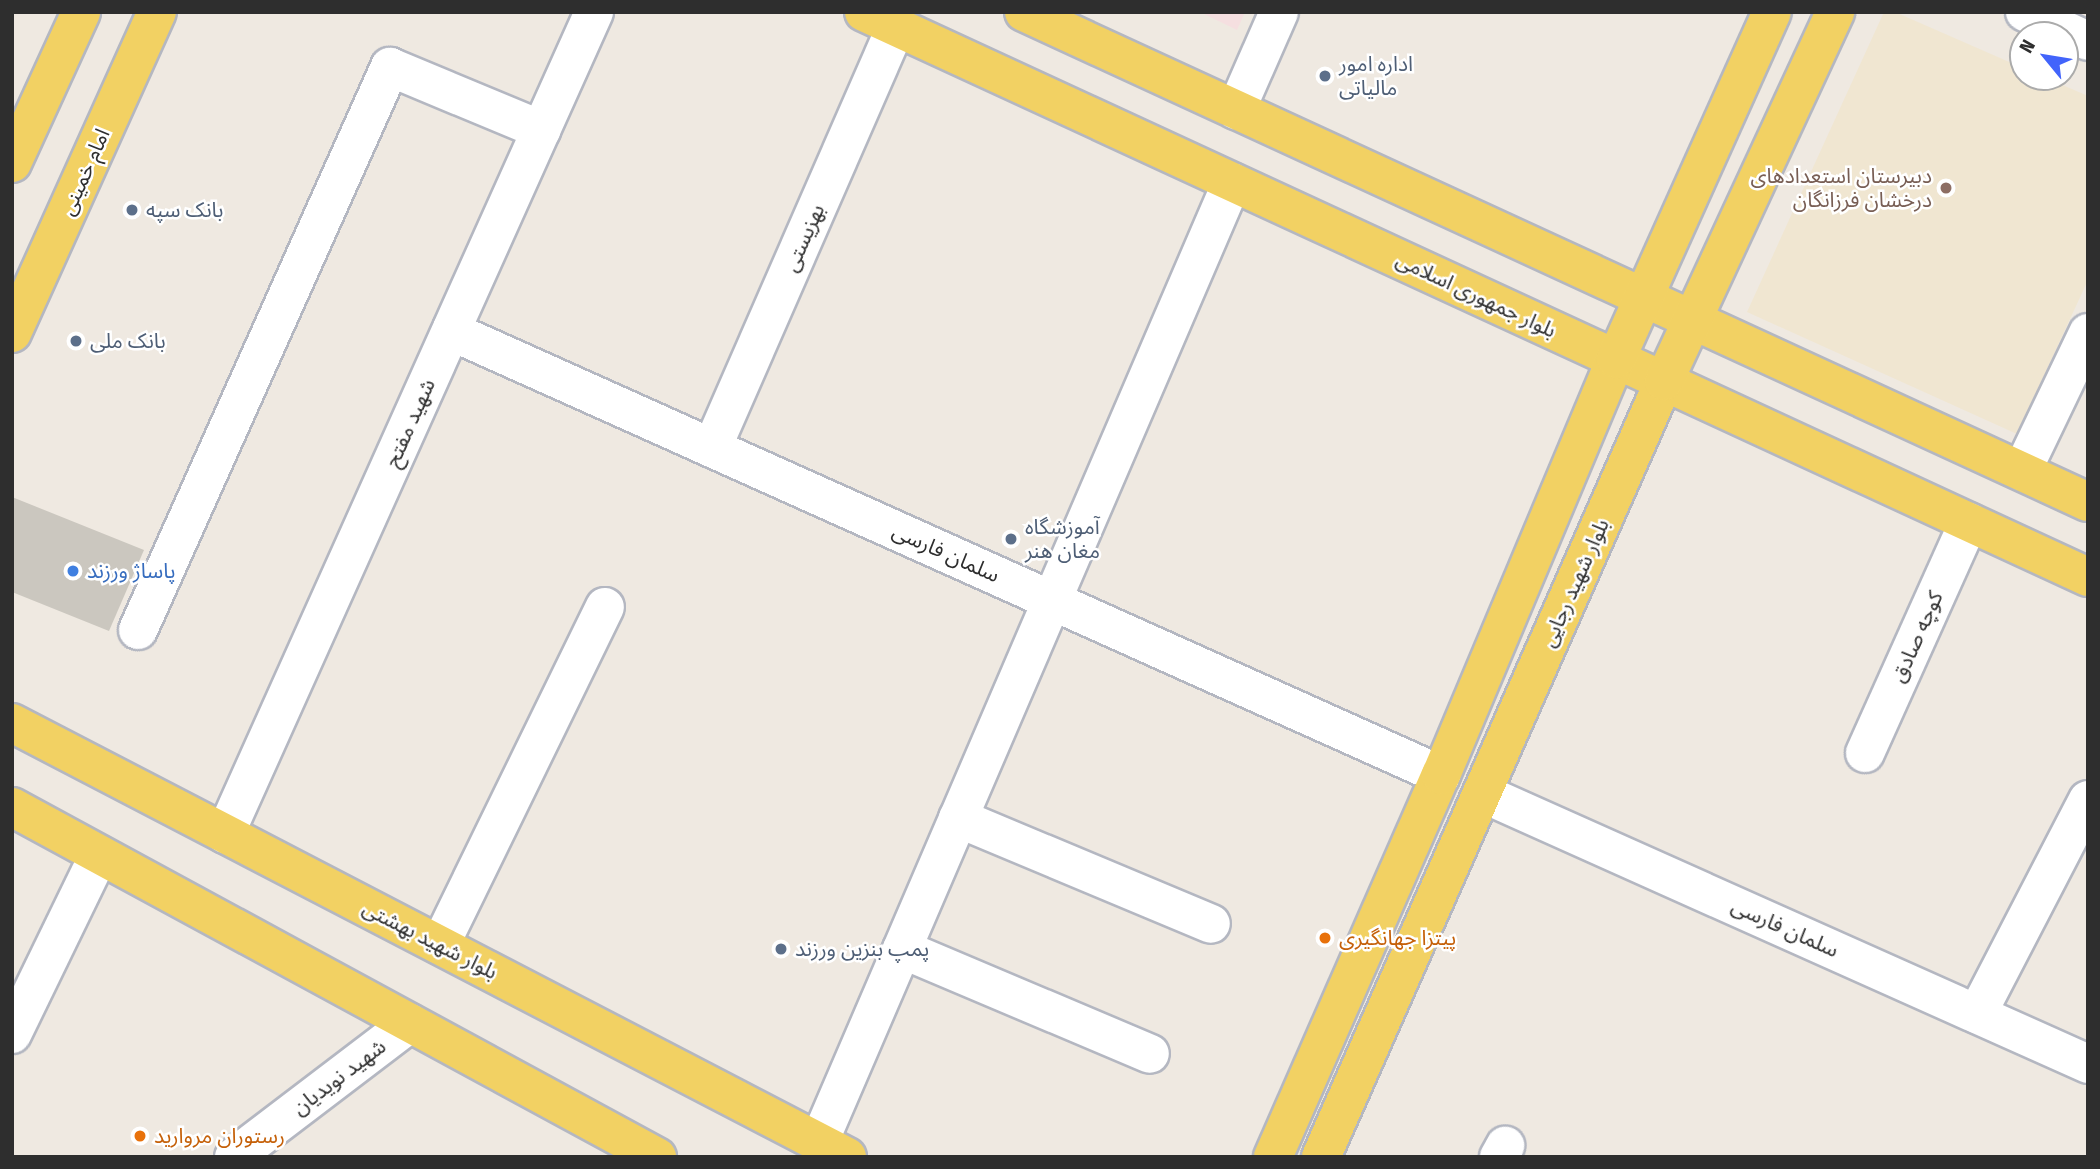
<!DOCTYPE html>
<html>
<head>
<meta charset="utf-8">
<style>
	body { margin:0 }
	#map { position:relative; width:2100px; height:1169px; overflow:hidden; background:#efe9e1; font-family:"Fira Sans Condensed","Noto Sans Arabic",sans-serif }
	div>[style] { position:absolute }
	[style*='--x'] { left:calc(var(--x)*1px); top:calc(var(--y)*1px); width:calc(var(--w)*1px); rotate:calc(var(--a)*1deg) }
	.education>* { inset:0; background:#f0e6d1 }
	.medical>* { inset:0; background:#f5dfe0 }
	.building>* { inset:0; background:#cbc7bf }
	.roads { filter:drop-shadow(2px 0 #b4b7c1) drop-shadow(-2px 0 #b4b7c1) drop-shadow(0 2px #b4b7c1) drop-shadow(0 -2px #b4b7c1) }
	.minor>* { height:38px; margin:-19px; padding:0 19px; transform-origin:19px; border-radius:19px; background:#fff }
	.major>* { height:38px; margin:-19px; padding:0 19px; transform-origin:19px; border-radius:19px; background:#f2d163 }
	.dots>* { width:19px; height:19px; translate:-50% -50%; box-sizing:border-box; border:4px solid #fff; border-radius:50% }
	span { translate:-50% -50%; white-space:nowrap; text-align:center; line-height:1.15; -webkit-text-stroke:5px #fff; paint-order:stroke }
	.service-label { font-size:21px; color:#4e5e75 }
	.left { translate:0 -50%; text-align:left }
	.street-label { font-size:21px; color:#2e2e2e }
	.education-label { font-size:21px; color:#785e54 }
	.right { translate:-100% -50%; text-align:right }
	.shop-label { font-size:21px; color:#366cbe }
	.food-label { font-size:21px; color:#c56008 }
	.frame { position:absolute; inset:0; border:14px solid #2e2e2e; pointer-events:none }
	.north { position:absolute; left:2009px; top:21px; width:70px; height:70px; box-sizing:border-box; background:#fff; border:2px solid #ababab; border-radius:50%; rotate:300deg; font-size:19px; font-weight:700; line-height:28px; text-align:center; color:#2e2e2e }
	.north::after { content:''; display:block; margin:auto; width:24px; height:32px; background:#4264fb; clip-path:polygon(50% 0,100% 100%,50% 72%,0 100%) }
</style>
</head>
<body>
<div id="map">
	<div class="education">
		<i style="clip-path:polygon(1884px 12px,1895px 12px,2023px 68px,2023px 77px,2044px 77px,2088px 96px,2088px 280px,2017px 434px,1747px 312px)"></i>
	</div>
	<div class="medical">
		<i style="clip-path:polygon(1200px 12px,1245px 12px,1237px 30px)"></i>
	</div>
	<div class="building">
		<i style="clip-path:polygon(12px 497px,144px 550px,109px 631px,12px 592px)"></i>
	</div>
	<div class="roads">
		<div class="minor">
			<i style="--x:2025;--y:12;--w:69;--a:24.7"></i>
			<i style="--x:1236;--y:110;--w:107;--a:-66.3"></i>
			<i style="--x:451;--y:331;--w:1085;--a:24.16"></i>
			<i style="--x:712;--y:448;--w:459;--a:-66.4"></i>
			<i style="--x:2022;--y:471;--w:153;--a:-64.4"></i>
			<i style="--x:138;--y:630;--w:617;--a:-65.89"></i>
			<i style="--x:390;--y:67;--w:164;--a:22.6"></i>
			<i style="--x:1865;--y:753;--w:253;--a:-65.8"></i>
			<i style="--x:1482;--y:793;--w:664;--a:24.09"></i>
			<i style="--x:958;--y:818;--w:274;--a:22.7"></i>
			<i style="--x:225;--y:834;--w:901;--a:-65.82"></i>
			<i style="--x:440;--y:945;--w:376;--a:-64"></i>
			<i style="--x:902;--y:949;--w:269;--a:22.9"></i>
			<i style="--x:1977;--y:1014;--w:241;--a:-62.6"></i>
			<i style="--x:12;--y:1034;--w:199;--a:-64.1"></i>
			<i style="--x:819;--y:1142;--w:1045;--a:-66.72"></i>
			<i style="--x:234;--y:1157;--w:221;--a:-37.3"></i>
			<i style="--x:1499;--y:1157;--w:13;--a:-61"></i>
		</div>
		<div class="major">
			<i style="--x:864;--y:12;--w:1348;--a:24.78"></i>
			<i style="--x:1024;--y:12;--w:1171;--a:24.73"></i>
			<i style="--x:12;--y:163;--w:166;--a:-65.4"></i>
			<i style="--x:12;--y:333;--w:352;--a:-65.7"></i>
			<i style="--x:12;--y:723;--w:941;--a:27.46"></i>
			<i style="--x:12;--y:807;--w:734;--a:28.49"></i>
			<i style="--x:1273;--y:1157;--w:417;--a:-66.3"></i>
			<i style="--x:1441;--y:775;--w:451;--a:-67.2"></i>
			<i style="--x:1616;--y:359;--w:380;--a:-65.8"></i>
			<i style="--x:1321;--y:1157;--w:848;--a:-66.15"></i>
			<i style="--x:1664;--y:381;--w:407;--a:-65.1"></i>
		</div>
	</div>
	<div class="dots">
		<i style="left:1325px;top:76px;background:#5c6f8a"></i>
		<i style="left:1946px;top:188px;background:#8d6e63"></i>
		<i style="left:132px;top:210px;background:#5c6f8a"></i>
		<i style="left:76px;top:341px;background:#5c6f8a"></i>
		<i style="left:1011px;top:539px;background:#5c6f8a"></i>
		<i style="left:73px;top:571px;background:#3f7fe0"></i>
		<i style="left:1325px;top:938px;background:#e8710a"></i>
		<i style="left:781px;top:949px;background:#5c6f8a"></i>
		<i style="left:140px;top:1136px;background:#e8710a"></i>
	</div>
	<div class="service-label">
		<span class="left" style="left:1339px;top:76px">اداره امور<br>مالیاتی</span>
		<span class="left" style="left:146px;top:210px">بانک سپه</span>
		<span class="left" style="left:90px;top:341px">بانک ملی</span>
		<span class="left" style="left:1025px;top:539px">آموزشگاه<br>مغان هنر</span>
		<span class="left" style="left:795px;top:949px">پمپ بنزین ورزند</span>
	</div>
	<div class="street-label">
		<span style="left:85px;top:172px;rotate:-66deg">امام خمینی</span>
		<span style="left:804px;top:238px;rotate:-66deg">بهزیستی</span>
		<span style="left:1476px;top:295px;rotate:25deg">بلوار جمهوری اسلامی</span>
		<span style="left:410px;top:423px;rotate:-66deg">شهید مفتح</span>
		<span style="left:946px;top:553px;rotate:24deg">سلمان فارسی</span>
		<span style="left:1575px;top:583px;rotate:-66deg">بلوار شهید رجایی</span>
		<span style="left:1917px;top:637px;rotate:-66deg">کوچه صادق</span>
		<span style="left:1785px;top:928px;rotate:24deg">سلمان فارسی</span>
		<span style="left:430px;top:940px;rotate:27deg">بلوار شهید بهشتی</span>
		<span style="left:339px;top:1077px;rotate:-37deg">شهید نویدیان</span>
	</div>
	<div class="education-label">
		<span class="right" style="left:1932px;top:188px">دبیرستان استعدادهای<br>درخشان فرزانگان</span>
	</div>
	<div class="shop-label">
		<span class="left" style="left:87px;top:571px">پاساژ ورزند</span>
	</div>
	<div class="food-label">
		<span class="left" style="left:1339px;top:938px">پیتزا جهانگیری</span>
		<span class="left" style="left:154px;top:1136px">رستوران مروارید</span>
	</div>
	<div class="frame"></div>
	<div class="north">N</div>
</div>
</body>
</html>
